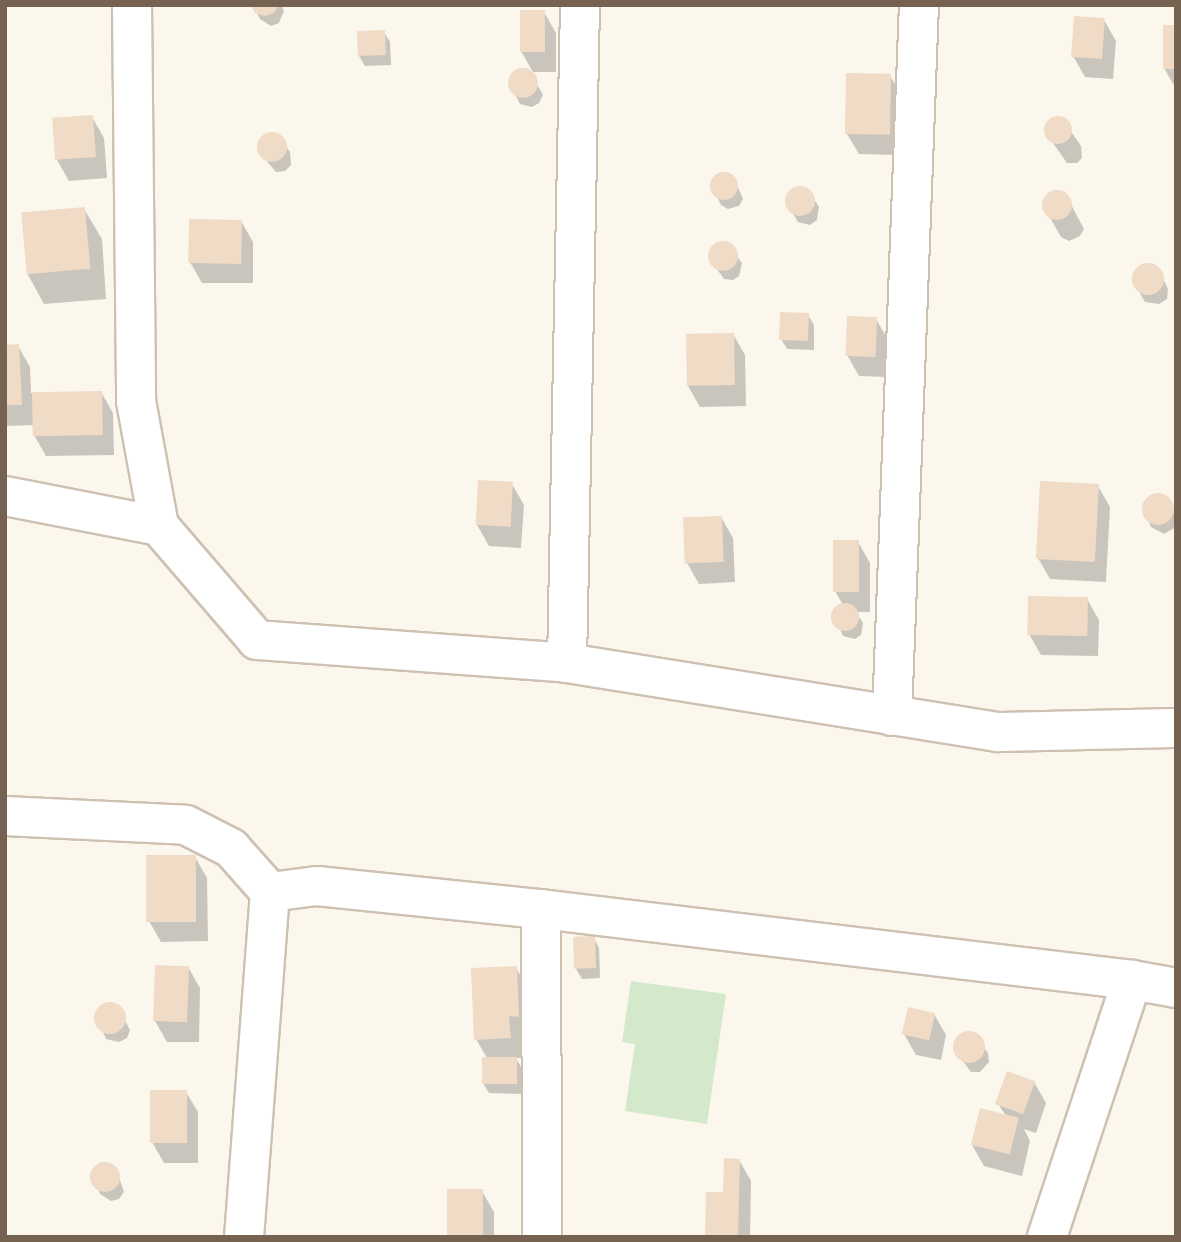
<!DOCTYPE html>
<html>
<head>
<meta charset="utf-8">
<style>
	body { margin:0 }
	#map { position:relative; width:1181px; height:1242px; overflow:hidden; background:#fcf7ed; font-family:"PT Sans Narrow",sans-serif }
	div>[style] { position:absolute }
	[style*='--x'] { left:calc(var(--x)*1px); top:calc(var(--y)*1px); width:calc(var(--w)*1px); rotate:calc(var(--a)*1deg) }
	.green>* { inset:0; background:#d4e9cb }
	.shadow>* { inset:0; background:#0003 }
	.building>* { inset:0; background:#efdbc6; transform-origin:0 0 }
	.round { border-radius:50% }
	.roads { filter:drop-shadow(2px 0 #cec1b2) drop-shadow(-2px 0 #cec1b2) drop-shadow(0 2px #cec1b2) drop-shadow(0 -2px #cec1b2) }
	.street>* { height:38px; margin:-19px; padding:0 19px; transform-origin:19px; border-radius:19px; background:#fff }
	span { translate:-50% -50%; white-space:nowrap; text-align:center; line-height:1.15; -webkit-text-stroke:7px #fefbf3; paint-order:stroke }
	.frame { position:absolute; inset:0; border:7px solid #766250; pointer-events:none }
</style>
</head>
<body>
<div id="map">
	<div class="green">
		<i style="clip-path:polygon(631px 981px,726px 994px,707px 1124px,625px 1111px,635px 1044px,622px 1042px)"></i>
	</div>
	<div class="shadow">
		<i style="clip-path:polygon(253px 5px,281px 5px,284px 11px,279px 23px,271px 26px,260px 19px)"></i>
		<i style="clip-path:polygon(544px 12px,556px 33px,556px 72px,533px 72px,521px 51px)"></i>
		<i style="clip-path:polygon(1104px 20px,1116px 41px,1113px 79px,1085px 77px,1073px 56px)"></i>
		<i style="clip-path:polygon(1176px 27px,1176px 89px,1164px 68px)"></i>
		<i style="clip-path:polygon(384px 32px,390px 42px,391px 65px,365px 66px,359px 56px)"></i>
		<i style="clip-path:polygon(518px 71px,530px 72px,543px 95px,539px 103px,532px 107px,520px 104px,510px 85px,511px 76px)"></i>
		<i style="clip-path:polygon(890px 76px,902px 96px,901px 155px,859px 154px,847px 134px)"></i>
		<i style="clip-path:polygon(92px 117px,104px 138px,107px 178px,69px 181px,57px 160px,54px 120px)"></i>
		<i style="clip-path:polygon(1063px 120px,1081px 146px,1082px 158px,1077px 163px,1067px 163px,1048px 136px,1047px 127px,1051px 121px)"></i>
		<i style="clip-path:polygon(269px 134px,278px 135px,290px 152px,291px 165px,285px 171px,276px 172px,260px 153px,259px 144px)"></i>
		<i style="clip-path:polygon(725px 174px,735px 180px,743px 199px,739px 206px,728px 209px,721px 205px,712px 186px,717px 176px)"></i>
		<i style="clip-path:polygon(799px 188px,808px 190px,819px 207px,817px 220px,810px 225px,798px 222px,787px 204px,791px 191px)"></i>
		<i style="clip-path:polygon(1059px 192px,1066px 195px,1084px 229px,1080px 236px,1069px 241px,1061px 237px,1044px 207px,1046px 198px)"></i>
		<i style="clip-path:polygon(84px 209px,102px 239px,106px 299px,44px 304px,27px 273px)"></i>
		<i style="clip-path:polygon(241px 221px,253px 242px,253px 283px,202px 283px,190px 262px)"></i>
		<i style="clip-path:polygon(717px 243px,726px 243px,742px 263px,739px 276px,733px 280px,724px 279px,709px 258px,711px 249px)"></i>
		<i style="clip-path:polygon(1151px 265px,1159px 270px,1168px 289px,1167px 299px,1159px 304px,1145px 302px,1134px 283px,1138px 269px)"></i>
		<i style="clip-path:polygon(808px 315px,814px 325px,814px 350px,787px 349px,781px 339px)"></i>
		<i style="clip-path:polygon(876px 319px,888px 340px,887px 377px,859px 376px,847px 355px)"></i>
		<i style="clip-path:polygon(733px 334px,745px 355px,746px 406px,700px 407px,688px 386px)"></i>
		<i style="clip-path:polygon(18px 346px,30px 367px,31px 393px,101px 392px,113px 413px,114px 455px,46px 456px,34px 435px,34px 425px,5px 426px,5px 347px)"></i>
		<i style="clip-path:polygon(512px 484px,524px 505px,521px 548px,489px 546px,477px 525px)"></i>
		<i style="clip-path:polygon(1098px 486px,1110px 507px,1106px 582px,1050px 579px,1038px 558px)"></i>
		<i style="clip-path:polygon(1156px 495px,1168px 499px,1176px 515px,1176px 527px,1164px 534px,1151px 527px,1143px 507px,1148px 498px)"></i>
		<i style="clip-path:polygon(721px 517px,733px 538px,735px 582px,699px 584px,687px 563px)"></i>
		<i style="clip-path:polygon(858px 542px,870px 563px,870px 612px,856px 612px,863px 623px,861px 635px,855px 639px,843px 636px,834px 614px,843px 605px,835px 591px)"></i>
		<i style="clip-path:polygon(1087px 599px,1099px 620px,1098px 656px,1041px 655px,1029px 634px)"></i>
		<i style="clip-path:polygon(195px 857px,207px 878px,208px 941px,161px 942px,149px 921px)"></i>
		<i style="clip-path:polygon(594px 938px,599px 948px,600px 978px,582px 979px,576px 969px)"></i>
		<i style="clip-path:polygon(188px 967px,200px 988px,199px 1042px,167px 1042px,155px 1021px)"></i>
		<i style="clip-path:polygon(516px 968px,528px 989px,530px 1037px,520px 1037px,522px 1058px,516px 1058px,522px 1069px,521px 1094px,489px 1093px,483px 1083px,487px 1058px,476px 1039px)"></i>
		<i style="clip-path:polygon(109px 1004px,118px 1007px,130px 1030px,127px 1038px,119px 1042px,106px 1039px,96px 1015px,100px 1007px)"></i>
		<i style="clip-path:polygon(934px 1014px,946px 1035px,941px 1060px,916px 1055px,904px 1034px)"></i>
		<i style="clip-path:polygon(975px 1034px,988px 1053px,989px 1062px,980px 1072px,971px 1072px,955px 1051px,955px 1042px,961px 1035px)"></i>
		<i style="clip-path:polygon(1034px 1082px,1046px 1103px,1036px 1133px,1024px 1129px,1030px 1141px,1022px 1176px,984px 1166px,972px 1145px,1006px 1116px,998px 1104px)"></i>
		<i style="clip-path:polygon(186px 1092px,198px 1112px,198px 1163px,164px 1163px,152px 1142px)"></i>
		<i style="clip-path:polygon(739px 1160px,751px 1181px,750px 1237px,707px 1237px)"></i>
		<i style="clip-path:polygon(99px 1166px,111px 1166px,117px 1172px,124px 1192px,119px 1199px,111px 1201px,100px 1194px,92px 1175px)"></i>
		<i style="clip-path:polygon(482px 1191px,494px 1212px,494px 1237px,448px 1237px)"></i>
	</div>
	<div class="building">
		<i style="clip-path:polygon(251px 5px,279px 5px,274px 13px,264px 16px,255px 13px)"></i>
		<i style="left:520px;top:10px;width:25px;height:42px"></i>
		<i style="left:1074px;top:16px;width:31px;height:41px;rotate:4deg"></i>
		<i style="left:1163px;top:25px;width:13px;height:44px"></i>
		<i style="left:385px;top:30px;width:25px;height:28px;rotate:88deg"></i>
		<i class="round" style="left:508px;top:68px;width:30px;height:30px"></i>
		<i style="left:846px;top:73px;width:45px;height:61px;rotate:1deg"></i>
		<i style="left:93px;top:115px;width:42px;height:41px;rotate:86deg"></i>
		<i class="round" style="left:1044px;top:116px;width:28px;height:28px"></i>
		<i class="round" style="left:257px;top:132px;width:30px;height:30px"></i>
		<i class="round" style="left:710px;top:172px;width:28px;height:28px"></i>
		<i class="round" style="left:785px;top:186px;width:30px;height:30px"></i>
		<i class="round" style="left:1042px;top:190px;width:30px;height:30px"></i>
		<i style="left:85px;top:207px;width:62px;height:64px;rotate:85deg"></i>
		<i style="left:189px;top:219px;width:53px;height:44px;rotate:1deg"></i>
		<i class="round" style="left:708px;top:241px;width:30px;height:30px"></i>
		<i class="round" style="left:1132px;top:263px;width:32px;height:32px"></i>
		<i style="left:780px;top:312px;width:29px;height:28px;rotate:2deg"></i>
		<i style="left:847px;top:316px;width:30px;height:40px;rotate:2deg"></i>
		<i style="left:734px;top:333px;width:52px;height:48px;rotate:89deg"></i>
		<i style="clip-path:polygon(19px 344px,22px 405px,5px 405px,5px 345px)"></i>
		<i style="left:102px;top:391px;width:44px;height:70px;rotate:89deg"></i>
		<i style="left:478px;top:480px;width:35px;height:45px;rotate:3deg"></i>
		<i style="left:1040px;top:481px;width:59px;height:78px;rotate:3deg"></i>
		<i class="round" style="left:1142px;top:493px;width:32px;height:32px"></i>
		<i style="left:722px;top:516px;width:46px;height:39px;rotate:88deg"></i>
		<i style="left:833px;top:540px;width:26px;height:52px"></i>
		<i style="left:1028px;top:596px;width:60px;height:39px;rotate:1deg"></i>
		<i class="round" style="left:831px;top:603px;width:28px;height:28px"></i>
		<i style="left:146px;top:855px;width:50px;height:67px"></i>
		<i style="left:595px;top:936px;width:32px;height:22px;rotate:88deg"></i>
		<i style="left:155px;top:965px;width:34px;height:56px;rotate:2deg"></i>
		<i style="clip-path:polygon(517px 966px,519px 1017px,509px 1016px,511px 1038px,474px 1040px,471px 968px)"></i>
		<i class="round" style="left:94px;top:1002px;width:32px;height:32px"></i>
		<i style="left:908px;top:1007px;width:28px;height:28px;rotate:13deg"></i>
		<i class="round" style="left:953px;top:1031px;width:32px;height:32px"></i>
		<i style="left:482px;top:1057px;width:35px;height:27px"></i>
		<i style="left:1007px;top:1071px;width:30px;height:35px;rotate:20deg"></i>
		<i style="left:150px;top:1090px;width:37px;height:53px"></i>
		<i style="left:980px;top:1108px;width:40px;height:38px;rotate:14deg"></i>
		<i style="clip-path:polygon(724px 1158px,740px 1159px,738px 1237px,705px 1237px,706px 1192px,723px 1192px)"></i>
		<i class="round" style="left:90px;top:1162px;width:30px;height:30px"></i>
		<i style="left:447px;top:1189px;width:36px;height:48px"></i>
	</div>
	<div class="roads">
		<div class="street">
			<i style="--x:132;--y:5;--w:396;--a:89.4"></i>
			<i style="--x:136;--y:401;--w:127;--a:79.6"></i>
			<i style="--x:159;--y:526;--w:150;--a:49.3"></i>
			<i style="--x:257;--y:640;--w:311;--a:4.2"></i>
			<i style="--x:567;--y:663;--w:436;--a:9.1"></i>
			<i style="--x:998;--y:732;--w:178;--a:-1.3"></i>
			<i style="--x:5;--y:496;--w:157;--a:11"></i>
			<i style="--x:567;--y:663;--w:658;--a:-88.87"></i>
			<i style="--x:892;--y:716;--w:712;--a:-87.83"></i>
			<i style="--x:5;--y:816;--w:181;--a:2.8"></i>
			<i style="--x:186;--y:825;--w:51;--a:27.1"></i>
			<i style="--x:231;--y:848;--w:59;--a:48.4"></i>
			<i style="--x:270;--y:892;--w:346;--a:94.3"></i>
			<i style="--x:270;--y:892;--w:47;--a:-7.3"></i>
			<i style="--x:317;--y:886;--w:225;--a:5.9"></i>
			<i style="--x:541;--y:909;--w:595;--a:6.85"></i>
			<i style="--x:1132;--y:980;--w:45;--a:10.3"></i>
			<i style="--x:541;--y:909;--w:328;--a:89.8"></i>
			<i style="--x:1047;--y:1237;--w:271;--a:-71.7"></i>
		</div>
	</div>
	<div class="frame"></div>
</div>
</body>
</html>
